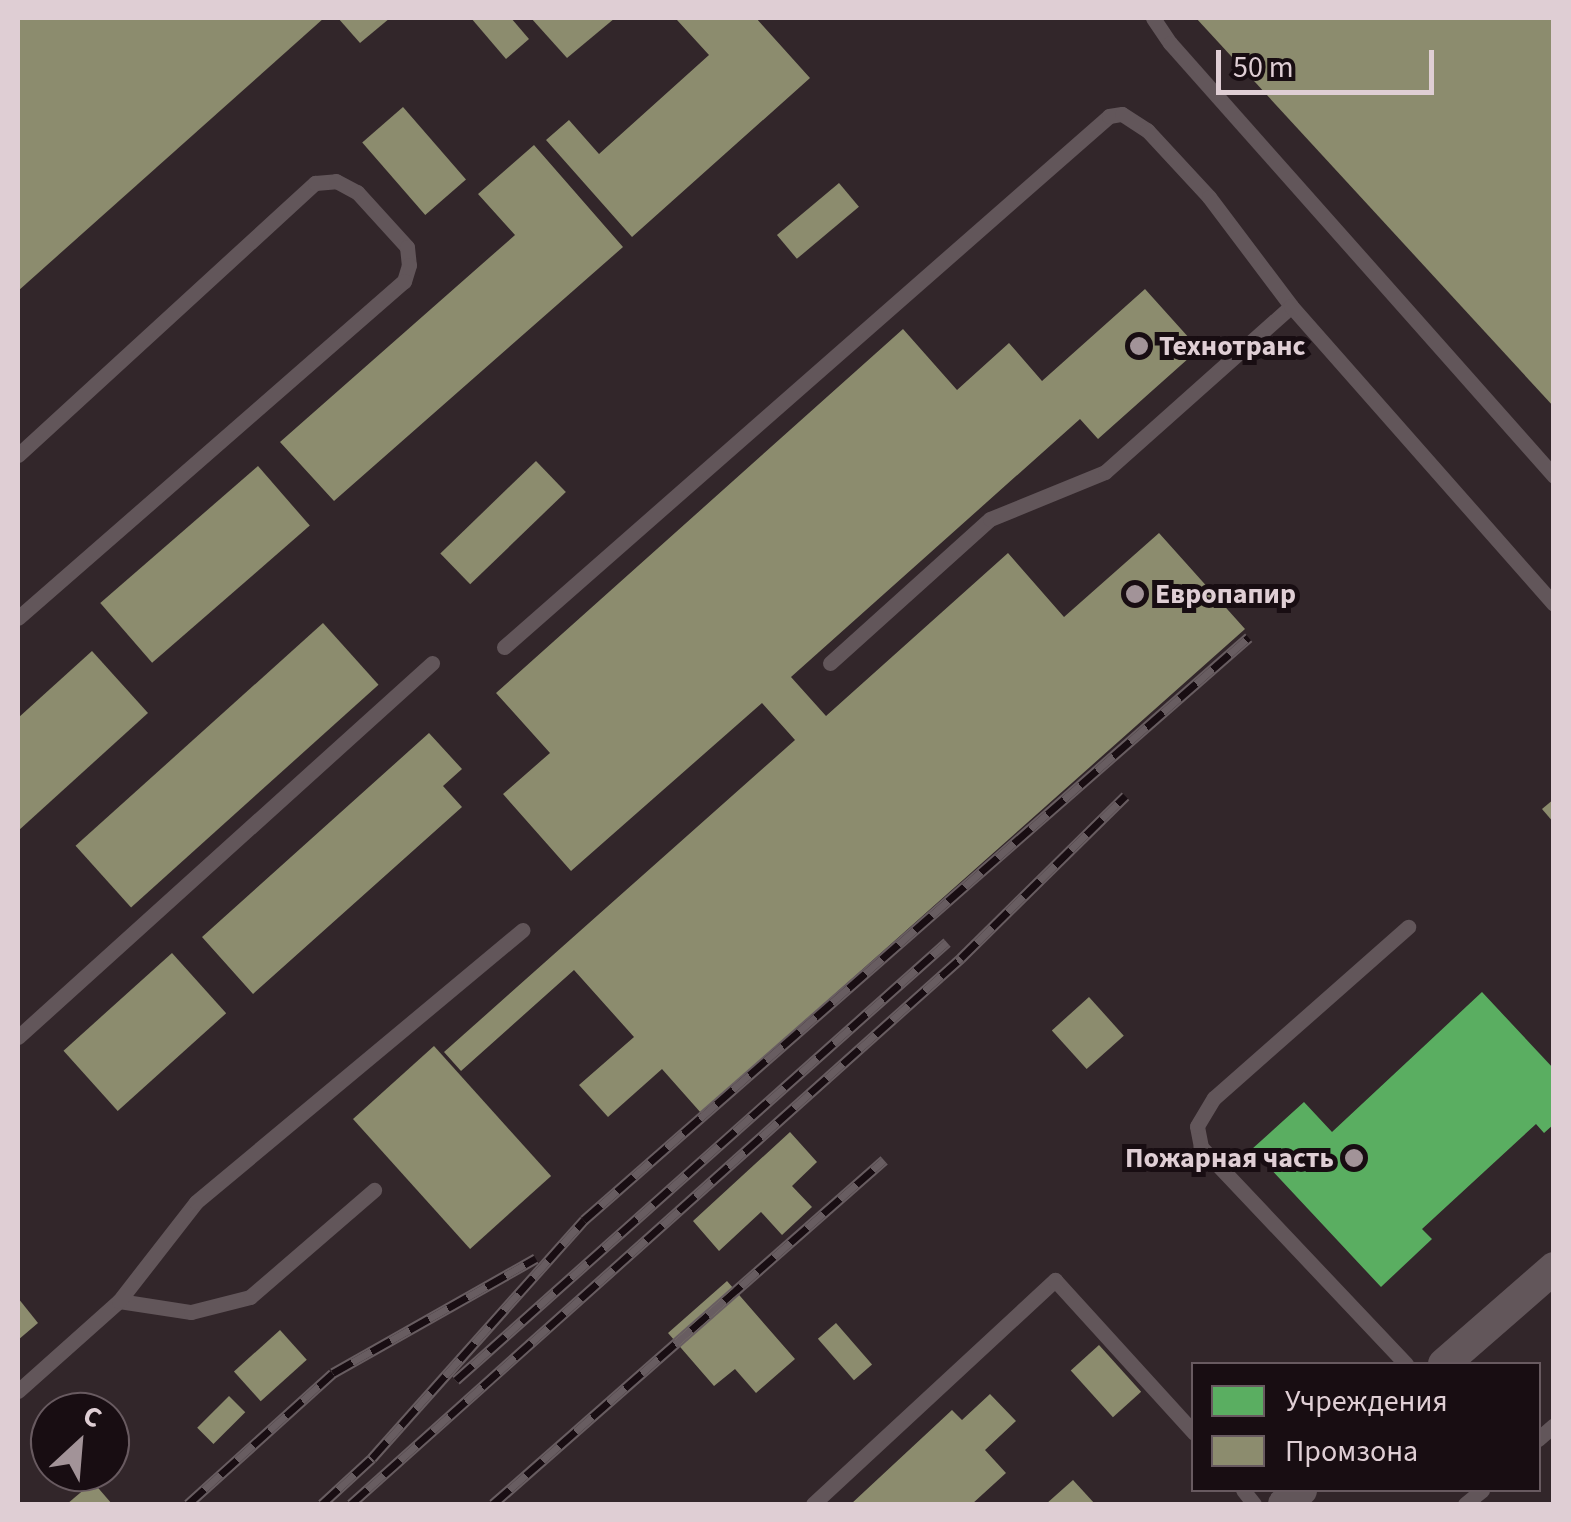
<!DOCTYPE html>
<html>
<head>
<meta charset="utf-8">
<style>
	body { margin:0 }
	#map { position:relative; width:1571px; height:1522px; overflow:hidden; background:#32262a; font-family:"Source Sans 3",sans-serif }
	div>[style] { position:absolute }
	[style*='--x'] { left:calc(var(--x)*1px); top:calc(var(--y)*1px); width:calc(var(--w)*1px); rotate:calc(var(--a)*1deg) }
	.public>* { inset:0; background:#5aae61 }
	.industry>* { inset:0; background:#8c8c6e; transform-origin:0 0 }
	.service>* { height:15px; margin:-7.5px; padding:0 7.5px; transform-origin:7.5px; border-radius:7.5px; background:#62565a }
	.minor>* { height:32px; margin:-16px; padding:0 16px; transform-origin:16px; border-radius:16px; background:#62565a }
	.rail>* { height:11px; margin-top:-5.5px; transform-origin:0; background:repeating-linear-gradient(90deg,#180d12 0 22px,#685d61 0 44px); box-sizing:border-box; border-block:2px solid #685d61 }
	.dots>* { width:28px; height:28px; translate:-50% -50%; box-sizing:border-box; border:5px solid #180d12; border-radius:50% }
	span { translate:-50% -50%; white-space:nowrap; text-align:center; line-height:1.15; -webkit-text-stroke:10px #180d12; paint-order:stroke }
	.poi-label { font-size:28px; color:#dfced4; font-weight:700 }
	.left { translate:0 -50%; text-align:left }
	.right { translate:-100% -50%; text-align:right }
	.frame { position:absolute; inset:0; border:20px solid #dfced4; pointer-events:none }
	.legend { position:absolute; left:1191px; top:1362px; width:350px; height:130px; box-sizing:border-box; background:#180d12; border:2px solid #685a60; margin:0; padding:12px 18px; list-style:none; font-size:30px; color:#dfced4 }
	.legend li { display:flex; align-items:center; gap:20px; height:50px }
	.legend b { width:50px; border:2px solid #685a60 }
	.north { position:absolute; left:30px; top:1392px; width:100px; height:100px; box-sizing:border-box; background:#180d12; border:2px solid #685a60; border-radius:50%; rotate:26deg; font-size:28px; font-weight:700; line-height:40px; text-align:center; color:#dfced4 }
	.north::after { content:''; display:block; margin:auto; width:35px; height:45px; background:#a29398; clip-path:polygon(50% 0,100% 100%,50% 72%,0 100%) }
	.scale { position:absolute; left:1216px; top:50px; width:218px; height:45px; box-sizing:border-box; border:5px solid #dfced4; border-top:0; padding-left:12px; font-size:30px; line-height:35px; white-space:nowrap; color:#dfced4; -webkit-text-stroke:8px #180d12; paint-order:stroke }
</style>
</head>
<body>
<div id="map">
	<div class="public">
		<i style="clip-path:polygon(1482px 992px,1554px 1069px,1554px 1124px,1544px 1133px,1536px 1124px,1422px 1229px,1432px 1239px,1381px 1287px,1252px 1149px,1304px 1102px,1332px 1132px)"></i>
	</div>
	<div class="industry">
		<i style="clip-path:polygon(18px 18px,324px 18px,18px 291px)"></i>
		<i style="clip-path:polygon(338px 18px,390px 18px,360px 43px)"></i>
		<i style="clip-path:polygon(471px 18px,511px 18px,529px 39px,506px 59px)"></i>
		<i style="clip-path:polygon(531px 18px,615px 18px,567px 58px)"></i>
		<i style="clip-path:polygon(680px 18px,756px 18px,810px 78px,632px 237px,546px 140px,569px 120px,599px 154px,709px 55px,677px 20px)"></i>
		<i style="clip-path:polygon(1196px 18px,1554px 18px,1554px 407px)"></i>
		<i style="left:403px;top:107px;width:96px;height:54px;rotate:49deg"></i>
		<i style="clip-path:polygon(534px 145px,623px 247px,334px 501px,280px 442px,515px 235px,478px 194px)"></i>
		<i style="left:839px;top:183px;width:31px;height:81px;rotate:50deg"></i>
		<i style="clip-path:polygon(1145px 289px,1199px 349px,1098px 439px,1080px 419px,791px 677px,826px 716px,1008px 553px,1064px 617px,1159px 533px,1245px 629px,701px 1113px,662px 1069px,608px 1117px,579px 1085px,634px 1037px,574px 970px,461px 1071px,444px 1052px,795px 740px,762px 703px,571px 871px,503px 794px,550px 753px,496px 693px,903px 329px,957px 390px,1009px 343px,1042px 381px)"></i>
		<i style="left:536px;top:461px;width:43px;height:133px;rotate:46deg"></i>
		<i style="left:258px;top:466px;width:79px;height:209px;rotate:49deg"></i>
		<i style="left:323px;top:623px;width:83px;height:333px;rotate:48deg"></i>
		<i style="clip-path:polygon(92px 651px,148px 713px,18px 831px,18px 718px)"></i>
		<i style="clip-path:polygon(429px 733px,462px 769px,443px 786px,462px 807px,253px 994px,202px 937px)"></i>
		<i style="clip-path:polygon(1554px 799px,1554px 823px,1542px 809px)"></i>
		<i style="left:172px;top:953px;width:81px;height:146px;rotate:48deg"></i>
		<i style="left:1089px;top:997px;width:52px;height:50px;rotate:48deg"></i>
		<i style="left:434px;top:1046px;width:175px;height:109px;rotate:48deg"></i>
		<i style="clip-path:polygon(790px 1132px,817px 1162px,792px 1186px,812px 1207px,782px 1235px,761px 1212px,719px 1251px,693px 1221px)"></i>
		<i style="clip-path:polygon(727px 1281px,795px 1359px,756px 1393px,735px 1369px,714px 1386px,668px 1333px)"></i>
		<i style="clip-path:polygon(18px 1298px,38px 1323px,18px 1340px)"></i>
		<i style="left:836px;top:1323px;width:55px;height:24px;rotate:49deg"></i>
		<i style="left:280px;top:1330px;width:40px;height:62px;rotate:48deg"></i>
		<i style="left:1099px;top:1345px;width:63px;height:38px;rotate:48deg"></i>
		<i style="clip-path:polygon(990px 1394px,1016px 1421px,985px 1450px,1006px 1473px,972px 1504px,851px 1504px,952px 1410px,962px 1420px)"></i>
		<i style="left:229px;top:1396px;width:23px;height:45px;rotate:45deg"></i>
		<i style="clip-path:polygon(50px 1426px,50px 1449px,39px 1435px)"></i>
		<i style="clip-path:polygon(1073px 1480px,1095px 1504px,1046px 1504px)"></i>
		<i style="clip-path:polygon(93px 1482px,112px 1504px,67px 1504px)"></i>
	</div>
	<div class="service">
		<i style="--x:1153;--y:18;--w:30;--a:56"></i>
		<i style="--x:1170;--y:43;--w:579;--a:48.43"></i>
		<i style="--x:18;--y:455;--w:403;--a:-42.5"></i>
		<i style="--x:315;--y:183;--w:21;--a:-5"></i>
		<i style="--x:336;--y:181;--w:24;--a:28"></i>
		<i style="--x:357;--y:192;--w:74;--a:47.7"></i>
		<i style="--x:407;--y:247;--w:18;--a:84"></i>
		<i style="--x:409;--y:265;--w:17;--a:107"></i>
		<i style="--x:404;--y:281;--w:512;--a:138.88"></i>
		<i style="--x:504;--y:647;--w:805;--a:-41.27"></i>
		<i style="--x:1109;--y:116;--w:13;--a:-9"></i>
		<i style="--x:1122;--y:114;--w:30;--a:33"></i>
		<i style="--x:1147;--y:130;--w:91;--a:47.2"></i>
		<i style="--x:1209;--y:197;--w:136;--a:53"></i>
		<i style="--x:830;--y:663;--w:215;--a:-42"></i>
		<i style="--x:990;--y:519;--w:124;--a:-22.2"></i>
		<i style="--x:1105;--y:472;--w:249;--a:-41.7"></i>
		<i style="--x:1291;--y:306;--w:397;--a:48.6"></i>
		<i style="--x:18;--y:1037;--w:558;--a:-42.09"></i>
		<i style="--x:119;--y:1301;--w:73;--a:8.7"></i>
		<i style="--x:191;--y:1312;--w:61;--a:-14.3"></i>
		<i style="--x:250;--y:1297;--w:164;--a:-40.8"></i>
		<i style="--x:1406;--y:1364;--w:299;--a:-133.4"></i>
		<i style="--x:1201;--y:1147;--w:21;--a:-101"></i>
		<i style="--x:1197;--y:1126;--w:33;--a:-59"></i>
		<i style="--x:1214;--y:1098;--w:259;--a:-41.4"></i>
		<i style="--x:18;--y:1391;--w:135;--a:-41.7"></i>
		<i style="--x:119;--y:1301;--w:125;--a:-52.1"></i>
		<i style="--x:196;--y:1202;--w:425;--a:-39.8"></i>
		<i style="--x:1538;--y:1439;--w:21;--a:-41"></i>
		<i style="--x:1243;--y:1490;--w:18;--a:52"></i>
		<i style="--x:813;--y:1504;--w:330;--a:-42.8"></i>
		<i style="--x:1055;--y:1280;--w:207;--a:47.7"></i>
		<i style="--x:1465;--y:1504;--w:22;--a:-39"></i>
	</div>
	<div class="minor">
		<i style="--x:1444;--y:1364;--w:146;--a:-41.1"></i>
		<i style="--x:1284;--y:1504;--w:22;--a:-39"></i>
	</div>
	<div class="rail">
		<i style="--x:456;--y:1380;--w:658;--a:-41.73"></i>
		<i style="--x:188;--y:1504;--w:195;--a:-42.1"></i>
		<i style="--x:333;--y:1373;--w:233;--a:-29.5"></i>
		<i style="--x:322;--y:1504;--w:68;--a:-42.6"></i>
		<i style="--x:372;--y:1458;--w:319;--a:-48.3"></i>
		<i style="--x:584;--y:1220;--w:884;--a:-41.24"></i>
		<i style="--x:351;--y:1504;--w:819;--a:-41.83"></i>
		<i style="--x:961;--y:958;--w:231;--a:-44.6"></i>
		<i style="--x:493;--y:1504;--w:521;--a:-41.34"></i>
	</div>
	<div class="dots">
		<i style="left:1139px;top:346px;background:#a29398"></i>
		<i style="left:1135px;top:594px;background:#a29398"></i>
		<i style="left:1354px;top:1158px;background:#a29398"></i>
	</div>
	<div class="poi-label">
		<span class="left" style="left:1159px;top:346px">Технотранс</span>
		<span class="left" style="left:1155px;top:594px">Европапир</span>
		<span class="right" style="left:1334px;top:1158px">Пожарная часть</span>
	</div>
	<div class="frame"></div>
	<ul class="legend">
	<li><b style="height:28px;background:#5aae61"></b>Учреждения</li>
	<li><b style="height:28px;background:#8c8c6e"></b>Промзона</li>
	</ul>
	<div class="north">С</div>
	<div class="scale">50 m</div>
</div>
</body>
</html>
